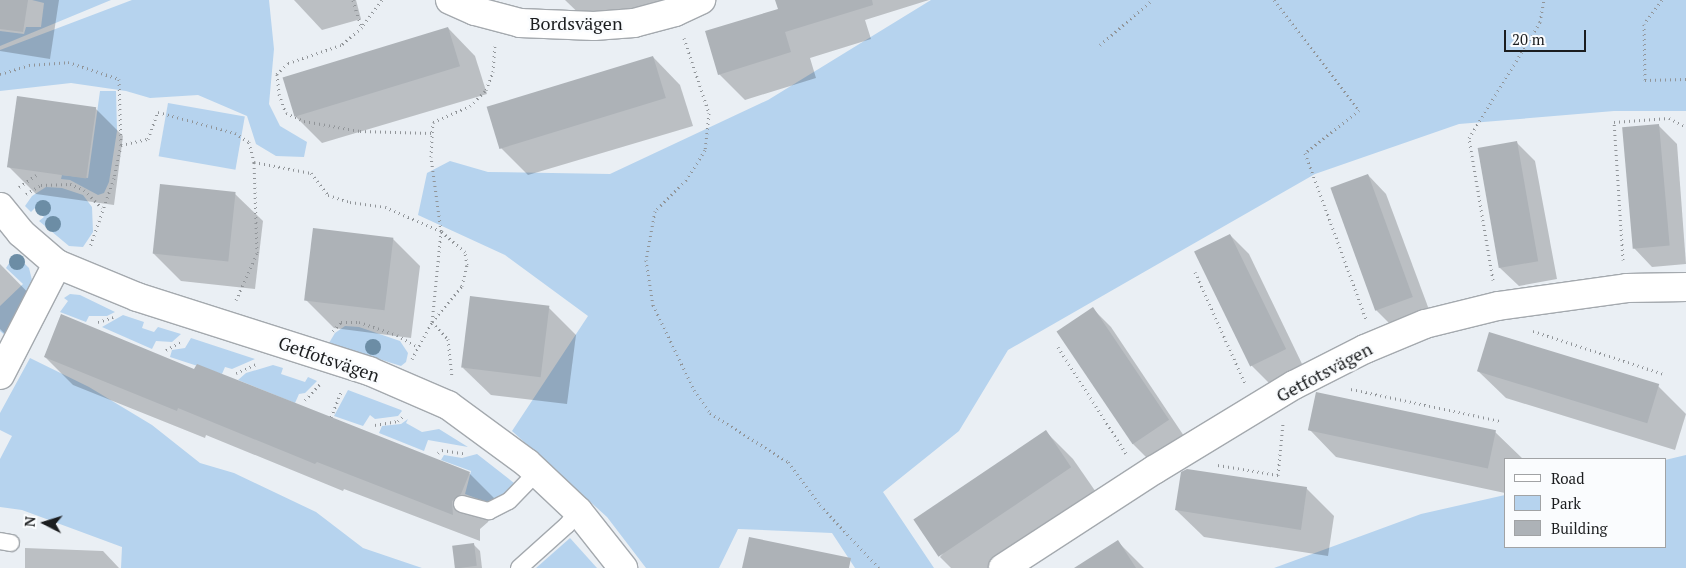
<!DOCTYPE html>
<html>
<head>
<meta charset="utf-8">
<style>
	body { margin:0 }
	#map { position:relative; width:1686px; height:568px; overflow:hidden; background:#eaeff4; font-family:"PT Serif",serif }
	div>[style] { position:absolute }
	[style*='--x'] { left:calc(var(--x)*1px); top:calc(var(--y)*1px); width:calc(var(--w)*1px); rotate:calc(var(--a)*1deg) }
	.green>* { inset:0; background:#b6d3ee; transform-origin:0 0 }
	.shadow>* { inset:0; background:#0003 }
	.building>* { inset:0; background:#adb2b7; transform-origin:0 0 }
	.path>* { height:3px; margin-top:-1.5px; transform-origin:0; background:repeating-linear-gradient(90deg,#919599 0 1px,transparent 0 5px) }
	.roads { filter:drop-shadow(1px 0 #a4a9ae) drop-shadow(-1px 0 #a4a9ae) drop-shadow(0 1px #a4a9ae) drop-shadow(0 -1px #a4a9ae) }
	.service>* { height:16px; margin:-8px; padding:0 8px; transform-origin:8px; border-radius:8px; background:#fff }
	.minor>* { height:28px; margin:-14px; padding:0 14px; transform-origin:14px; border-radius:14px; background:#fff }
	.trees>* { width:16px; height:16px; margin:-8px; border-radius:50%; background:#6c8da5 }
	span { translate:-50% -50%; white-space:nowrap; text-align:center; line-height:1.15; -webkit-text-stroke:5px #fafcfe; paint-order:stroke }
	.street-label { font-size:18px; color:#1b1d1f }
	.legend { position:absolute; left:1504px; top:458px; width:162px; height:90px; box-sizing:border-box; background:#fafcfe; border:1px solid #a1a3a5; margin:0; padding:6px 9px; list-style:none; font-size:15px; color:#1b1d1f }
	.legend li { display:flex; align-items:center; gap:10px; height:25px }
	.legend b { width:25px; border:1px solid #a1a3a5 }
	.north { position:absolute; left:20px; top:498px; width:50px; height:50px; -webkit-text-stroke:4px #fafcfe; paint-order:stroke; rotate:275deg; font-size:14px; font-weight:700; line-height:20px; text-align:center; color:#1b1d1f }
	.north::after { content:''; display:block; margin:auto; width:18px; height:22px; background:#1b1d1f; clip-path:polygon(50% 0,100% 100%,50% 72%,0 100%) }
	.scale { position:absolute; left:1504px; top:30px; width:82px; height:22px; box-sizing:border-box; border:2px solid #1b1d1f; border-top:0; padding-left:6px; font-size:15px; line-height:18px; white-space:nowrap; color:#1b1d1f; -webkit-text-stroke:4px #fafcfe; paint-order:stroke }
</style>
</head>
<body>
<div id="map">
	<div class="green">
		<i style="clip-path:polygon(32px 0,111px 0,0 46px,0 31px,24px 34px,26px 27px,41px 27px,44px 3px)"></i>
		<i style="clip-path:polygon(132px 0,269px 0,274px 49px,269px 104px,280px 126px,307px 142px,304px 157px,276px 156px,256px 144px,247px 116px,198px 95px,150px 98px,126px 91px,71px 83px,0 91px,0 50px)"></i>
		<i style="clip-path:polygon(931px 0,1686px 0,1686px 111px,1614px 111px,1459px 124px,1315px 174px,1008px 350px,959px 431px,883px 492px,934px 568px,855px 568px,832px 533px,738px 529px,719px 568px,646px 568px,607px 517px,512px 431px,588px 316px,505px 255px,418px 215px,427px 173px,450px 161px,488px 172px,610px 174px,768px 100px)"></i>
		<i style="clip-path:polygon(100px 91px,116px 91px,117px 131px,109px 182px,104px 193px,98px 195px,70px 180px,61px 179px,62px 175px,88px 178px)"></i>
		<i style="left:168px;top:103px;width:78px;height:54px;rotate:10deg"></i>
		<i style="clip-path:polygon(46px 187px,62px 188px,83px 195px,92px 207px,93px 232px,83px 247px,69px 246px,39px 221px,44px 217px,35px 208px,31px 212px,25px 206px,32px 196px)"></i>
		<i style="clip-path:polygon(15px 254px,29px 268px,33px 284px,7px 337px,0 331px,0 306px,23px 284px,6px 268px)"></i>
		<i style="clip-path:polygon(70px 294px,80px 295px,115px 312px,107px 316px,89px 316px,86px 322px,60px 312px,68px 301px,64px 298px)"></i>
		<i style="clip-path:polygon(123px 315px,144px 322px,142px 328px,154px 332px,158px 327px,181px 334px,172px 342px,156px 341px,152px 349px,102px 327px)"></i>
		<i style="clip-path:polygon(345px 326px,359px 327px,400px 341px,408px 353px,406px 362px,401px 366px,329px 343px,335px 333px)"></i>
		<i style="clip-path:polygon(191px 338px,255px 359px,232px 369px,225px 367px,222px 374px,170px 357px,172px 350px,185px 348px)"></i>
		<i style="clip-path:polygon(30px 358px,89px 387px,152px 425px,200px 463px,234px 473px,316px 512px,363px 548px,422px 568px,121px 568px,122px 547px,22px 510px,0 507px,0 459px,12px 436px,0 430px,0 413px)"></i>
		<i style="clip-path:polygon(273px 365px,283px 368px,281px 374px,305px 382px,308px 377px,317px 381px,305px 393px,299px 394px,295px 403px,238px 380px,246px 373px)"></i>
		<i style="clip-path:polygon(348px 390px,401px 410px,402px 411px,398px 416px,375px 419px,370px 415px,363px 426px,334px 416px)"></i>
		<i style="clip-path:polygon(408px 419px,406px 423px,422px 432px,439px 429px,468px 447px,428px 440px,424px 451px,379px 433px,382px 426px,401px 424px)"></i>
		<i style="clip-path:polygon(477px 454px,514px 483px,507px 493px,486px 502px,465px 494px,471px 471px,441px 460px,444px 455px,462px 458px)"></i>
		<i style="clip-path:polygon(1686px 455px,1686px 568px,1274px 568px,1421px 514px,1505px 495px,1505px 547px,1665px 547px,1665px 460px)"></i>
		<i style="clip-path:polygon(570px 538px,597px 568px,536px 568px)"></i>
	</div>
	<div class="shadow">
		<i style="clip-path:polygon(0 0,59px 0,50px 59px,0 51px)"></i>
		<i style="clip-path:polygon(294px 0,356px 0,361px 19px,322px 30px)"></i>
		<i style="clip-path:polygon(565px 0,680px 0,592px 26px)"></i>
		<i style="clip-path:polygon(776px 0,929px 0,865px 20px,871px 39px,810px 58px,816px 78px,745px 100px,719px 74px,779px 9px)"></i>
		<i style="clip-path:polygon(448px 28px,475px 56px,487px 94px,322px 143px,294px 115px)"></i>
		<i style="clip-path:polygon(653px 57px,680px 85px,693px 126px,528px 175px,500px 147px)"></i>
		<i style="clip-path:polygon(95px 108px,123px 136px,114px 205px,36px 194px,9px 167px)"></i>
		<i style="clip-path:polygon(1658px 125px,1677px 144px,1686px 264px,1652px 267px,1634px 248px)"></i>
		<i style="clip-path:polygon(1516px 142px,1535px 161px,1557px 279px,1519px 286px,1500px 268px)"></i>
		<i style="clip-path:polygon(1368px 175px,1386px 194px,1431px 315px,1395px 329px,1376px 310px)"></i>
		<i style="clip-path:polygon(235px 194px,263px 221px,255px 289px,181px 281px,153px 253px)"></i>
		<i style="clip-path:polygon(1230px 235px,1249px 254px,1304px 368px,1270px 384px,1252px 366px,1196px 252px)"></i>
		<i style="clip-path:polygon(393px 239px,420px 266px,411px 338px,334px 328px,306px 300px)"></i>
		<i style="clip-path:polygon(0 264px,47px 312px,15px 344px,0 329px)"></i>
		<i style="clip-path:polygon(548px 307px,576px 335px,567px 404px,491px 395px,463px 368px)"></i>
		<i style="clip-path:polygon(1093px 309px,1111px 327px,1186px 439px,1152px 463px,1133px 444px)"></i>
		<i style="clip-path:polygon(45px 357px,469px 473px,497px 501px,488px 522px,480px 529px,480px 541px,344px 489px,343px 491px,206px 435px,205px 438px,73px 385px)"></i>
		<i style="clip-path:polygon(1478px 371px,1658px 386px,1686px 414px,1675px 450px,1506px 398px)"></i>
		<i style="clip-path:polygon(1309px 429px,1495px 432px,1523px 459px,1505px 459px,1505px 493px,1336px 457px)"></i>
		<i style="clip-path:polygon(1046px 432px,1073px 459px,1098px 495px,991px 568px,951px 568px,940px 557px)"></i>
		<i style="clip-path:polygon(1306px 488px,1334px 516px,1328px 556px,1204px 537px,1176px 510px)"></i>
		<i style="clip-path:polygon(1118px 542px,1144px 568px,1077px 568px)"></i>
		<i style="clip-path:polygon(473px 544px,480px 551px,482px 568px,456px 568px,454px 547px)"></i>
		<i style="clip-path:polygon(25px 548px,103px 551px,119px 568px,25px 568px)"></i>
	</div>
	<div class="building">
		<i style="clip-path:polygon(0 0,28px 0,23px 32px,0 29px)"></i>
		<i style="clip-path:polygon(775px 0,872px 0,873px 5px,785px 32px,791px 52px,718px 75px,705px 31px,778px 9px)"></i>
		<i style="left:448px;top:27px;width:41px;height:173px;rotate:73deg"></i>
		<i style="left:653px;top:56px;width:44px;height:174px;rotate:73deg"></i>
		<i style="left:17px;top:96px;width:80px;height:72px;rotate:8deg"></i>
		<i style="left:1659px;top:124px;width:122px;height:37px;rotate:85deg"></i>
		<i style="left:1517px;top:141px;width:122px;height:40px;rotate:80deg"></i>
		<i style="left:1368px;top:174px;width:131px;height:40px;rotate:70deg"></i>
		<i style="left:160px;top:184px;width:76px;height:70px;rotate:6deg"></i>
		<i style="left:313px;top:228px;width:81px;height:73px;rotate:7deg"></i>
		<i style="left:1230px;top:234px;width:128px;height:40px;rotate:64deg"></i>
		<i style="left:470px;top:296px;width:80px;height:72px;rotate:7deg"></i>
		<i style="left:1093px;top:307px;width:136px;height:44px;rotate:56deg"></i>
		<i style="clip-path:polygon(61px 314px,194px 369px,197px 364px,470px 472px,461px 494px,452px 501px,453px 515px,317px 462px,315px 464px,178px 408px,177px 411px,44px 357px)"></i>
		<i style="left:1489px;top:332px;width:178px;height:41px;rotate:17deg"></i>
		<i style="left:1316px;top:392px;width:184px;height:39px;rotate:12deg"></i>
		<i style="left:1046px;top:430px;width:45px;height:160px;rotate:56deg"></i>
		<i style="clip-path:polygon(1187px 469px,1307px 487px,1301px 530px,1175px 510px,1181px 472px)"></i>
		<i style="clip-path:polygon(749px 537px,851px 558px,849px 568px,742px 568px)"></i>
		<i style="clip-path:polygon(1118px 540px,1136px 568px,1074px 568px)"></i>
		<i style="left:474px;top:543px;width:23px;height:22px;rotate:83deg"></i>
	</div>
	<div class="path">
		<i style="--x:353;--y:0;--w:28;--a:73"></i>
		<i style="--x:382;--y:0;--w:34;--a:127"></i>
		<i style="--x:362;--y:27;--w:28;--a:139"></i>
		<i style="--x:341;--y:45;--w:56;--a:161.2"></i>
		<i style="--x:288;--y:63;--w:16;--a:135"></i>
		<i style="--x:277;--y:74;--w:20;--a:84"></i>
		<i style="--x:279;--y:94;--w:20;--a:70"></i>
		<i style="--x:286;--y:113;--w:20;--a:24"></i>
		<i style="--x:304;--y:121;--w:57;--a:10.1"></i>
		<i style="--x:360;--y:131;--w:71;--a:1.6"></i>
		<i style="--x:1274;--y:0;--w:139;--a:52.3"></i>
		<i style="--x:1359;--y:110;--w:69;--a:141.5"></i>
		<i style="--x:1305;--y:153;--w:177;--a:69.8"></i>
		<i style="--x:1662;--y:0;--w:30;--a:127"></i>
		<i style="--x:1644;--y:24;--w:56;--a:89"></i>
		<i style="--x:1645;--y:80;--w:41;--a:-1.4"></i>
		<i style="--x:684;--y:38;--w:79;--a:71.6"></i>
		<i style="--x:709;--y:113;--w:37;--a:96"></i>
		<i style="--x:705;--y:150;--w:36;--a:122"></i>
		<i style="--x:686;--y:180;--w:44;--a:135"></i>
		<i style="--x:655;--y:211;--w:50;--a:100.4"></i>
		<i style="--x:646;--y:260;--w:46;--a:81.2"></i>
		<i style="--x:653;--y:305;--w:94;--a:64.2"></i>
		<i style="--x:694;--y:390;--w:28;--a:55"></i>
		<i style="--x:710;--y:413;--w:92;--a:32.1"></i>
		<i style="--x:788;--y:462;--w:54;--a:53.3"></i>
		<i style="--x:820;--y:505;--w:86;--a:46.9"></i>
		<i style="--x:1100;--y:45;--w:69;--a:-40.9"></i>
		<i style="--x:0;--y:74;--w:30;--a:-17"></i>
		<i style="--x:29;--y:65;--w:39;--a:-4"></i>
		<i style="--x:68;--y:62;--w:54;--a:18.4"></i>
		<i style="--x:119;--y:79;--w:66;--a:88.3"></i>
		<i style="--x:121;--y:145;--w:34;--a:102"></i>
		<i style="--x:114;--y:178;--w:73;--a:109.2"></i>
		<i style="--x:121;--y:145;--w:28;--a:-13"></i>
		<i style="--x:148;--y:139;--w:29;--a:-70"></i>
		<i style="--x:158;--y:112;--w:80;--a:15.3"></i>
		<i style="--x:235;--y:133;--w:17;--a:33"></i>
		<i style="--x:249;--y:142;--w:21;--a:76"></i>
		<i style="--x:254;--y:162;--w:58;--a:10.9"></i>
		<i style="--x:311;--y:173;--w:28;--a:52"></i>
		<i style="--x:328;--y:195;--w:23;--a:18"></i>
		<i style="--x:350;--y:202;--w:35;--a:8"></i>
		<i style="--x:385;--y:207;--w:61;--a:23.2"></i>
		<i style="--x:441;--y:231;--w:91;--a:95.6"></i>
		<i style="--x:432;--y:322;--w:23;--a:47"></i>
		<i style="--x:448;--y:339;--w:37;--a:84"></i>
		<i style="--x:19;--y:187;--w:21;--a:-35"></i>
		<i style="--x:26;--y:194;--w:17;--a:-31"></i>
		<i style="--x:41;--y:185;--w:29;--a:-2"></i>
		<i style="--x:70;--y:184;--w:15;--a:23"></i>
		<i style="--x:84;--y:190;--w:25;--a:45"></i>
		<i style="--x:1623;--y:260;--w:138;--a:-93.7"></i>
		<i style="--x:1614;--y:122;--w:55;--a:-4.2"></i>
		<i style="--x:1669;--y:118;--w:19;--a:28"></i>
		<i style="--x:1195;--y:272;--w:122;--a:65.8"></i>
		<i style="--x:1493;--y:280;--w:144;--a:-99.6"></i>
		<i style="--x:1469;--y:138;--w:136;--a:-58.5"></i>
		<i style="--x:1540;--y:22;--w:22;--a:-80"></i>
		<i style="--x:236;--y:300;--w:51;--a:-65.9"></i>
		<i style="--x:257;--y:253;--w:91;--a:-91.9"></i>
		<i style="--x:98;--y:322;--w:16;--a:-18"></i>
		<i style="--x:333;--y:331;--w:12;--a:-48"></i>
		<i style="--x:341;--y:322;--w:18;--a:0"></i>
		<i style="--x:359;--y:322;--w:40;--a:18.9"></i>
		<i style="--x:397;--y:335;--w:24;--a:30"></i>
		<i style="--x:1533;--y:331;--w:138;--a:18.2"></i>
		<i style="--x:1058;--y:347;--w:128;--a:57.4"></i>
		<i style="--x:166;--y:350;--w:18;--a:-29"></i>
		<i style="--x:412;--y:359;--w:42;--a:-61.6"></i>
		<i style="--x:432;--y:322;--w:47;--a:-50.2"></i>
		<i style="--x:462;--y:286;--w:22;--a:-77"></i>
		<i style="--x:467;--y:265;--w:13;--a:-99"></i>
		<i style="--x:465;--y:252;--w:32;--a:-139"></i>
		<i style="--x:441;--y:231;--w:75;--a:-97.7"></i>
		<i style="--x:431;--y:157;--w:35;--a:-87"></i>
		<i style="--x:433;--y:122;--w:40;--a:-23.4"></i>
		<i style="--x:470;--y:106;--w:23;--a:-45"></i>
		<i style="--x:486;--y:90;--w:19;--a:-69"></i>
		<i style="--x:493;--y:72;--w:26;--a:-86"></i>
		<i style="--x:236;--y:373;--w:22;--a:-24"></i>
		<i style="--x:1351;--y:389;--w:152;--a:12.1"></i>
		<i style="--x:305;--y:400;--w:22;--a:-47"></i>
		<i style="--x:331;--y:417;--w:29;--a:-68"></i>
		<i style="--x:375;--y:425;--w:23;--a:-10"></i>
		<i style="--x:398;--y:421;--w:8;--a:-45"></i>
		<i style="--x:438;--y:453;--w:5;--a:-37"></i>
		<i style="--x:442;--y:450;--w:24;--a:9"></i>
		<i style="--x:1218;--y:465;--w:61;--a:9.5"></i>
		<i style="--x:1278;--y:475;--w:52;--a:-84.5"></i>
	</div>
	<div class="roads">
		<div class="service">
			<i style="--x:462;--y:504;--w:28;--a:15"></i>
			<i style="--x:489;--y:511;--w:22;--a:-27"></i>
			<i style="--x:509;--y:501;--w:40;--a:-46"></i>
			<i style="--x:0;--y:541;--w:11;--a:10"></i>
			<i style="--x:519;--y:568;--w:64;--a:-41.9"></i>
			<i style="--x:567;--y:525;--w:18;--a:-52"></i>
		</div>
		<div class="minor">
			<i style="--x:450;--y:0;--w:27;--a:24"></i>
			<i style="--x:475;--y:11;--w:47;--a:14.9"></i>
			<i style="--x:520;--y:23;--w:74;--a:2.3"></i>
			<i style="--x:594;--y:26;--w:40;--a:-4.3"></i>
			<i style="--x:634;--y:23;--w:42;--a:-15"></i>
			<i style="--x:675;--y:12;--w:29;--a:-25"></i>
			<i style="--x:0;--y:207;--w:33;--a:51"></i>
			<i style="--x:21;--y:233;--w:48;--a:40.7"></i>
			<i style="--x:57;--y:264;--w:87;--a:22.4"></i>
			<i style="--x:137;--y:297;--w:244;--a:17.7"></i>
			<i style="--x:369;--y:371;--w:86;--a:23.3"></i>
			<i style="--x:448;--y:405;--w:98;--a:36.3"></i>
			<i style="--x:527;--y:463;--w:70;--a:43.3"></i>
			<i style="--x:578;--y:511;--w:73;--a:51.7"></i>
			<i style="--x:0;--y:375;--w:125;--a:-62.8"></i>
			<i style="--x:1003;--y:568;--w:180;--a:-33"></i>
			<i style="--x:1154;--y:470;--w:164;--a:-31.3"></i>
			<i style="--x:1294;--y:385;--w:80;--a:-26.9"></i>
			<i style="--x:1365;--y:349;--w:65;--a:-22.6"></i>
			<i style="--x:1425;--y:324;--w:75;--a:-13.9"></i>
			<i style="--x:1498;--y:306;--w:130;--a:-7.9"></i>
			<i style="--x:1627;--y:288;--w:59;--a:-1"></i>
		</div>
	</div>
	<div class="trees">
		<i style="left:43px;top:208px"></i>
		<i style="left:53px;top:224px"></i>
		<i style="left:17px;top:262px"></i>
		<i style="left:373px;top:347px"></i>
	</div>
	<div class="street-label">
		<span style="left:576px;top:23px">Bordsvägen</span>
		<span style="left:329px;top:359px;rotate:19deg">Getfotsvägen</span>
		<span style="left:1324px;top:372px;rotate:-28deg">Getfotsvägen</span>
	</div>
	<ul class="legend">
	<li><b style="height:6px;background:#fff"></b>Road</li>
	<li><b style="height:14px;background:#b6d3ee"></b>Park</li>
	<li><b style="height:14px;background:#adb2b7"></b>Building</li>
	</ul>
	<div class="north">N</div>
	<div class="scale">20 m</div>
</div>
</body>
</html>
